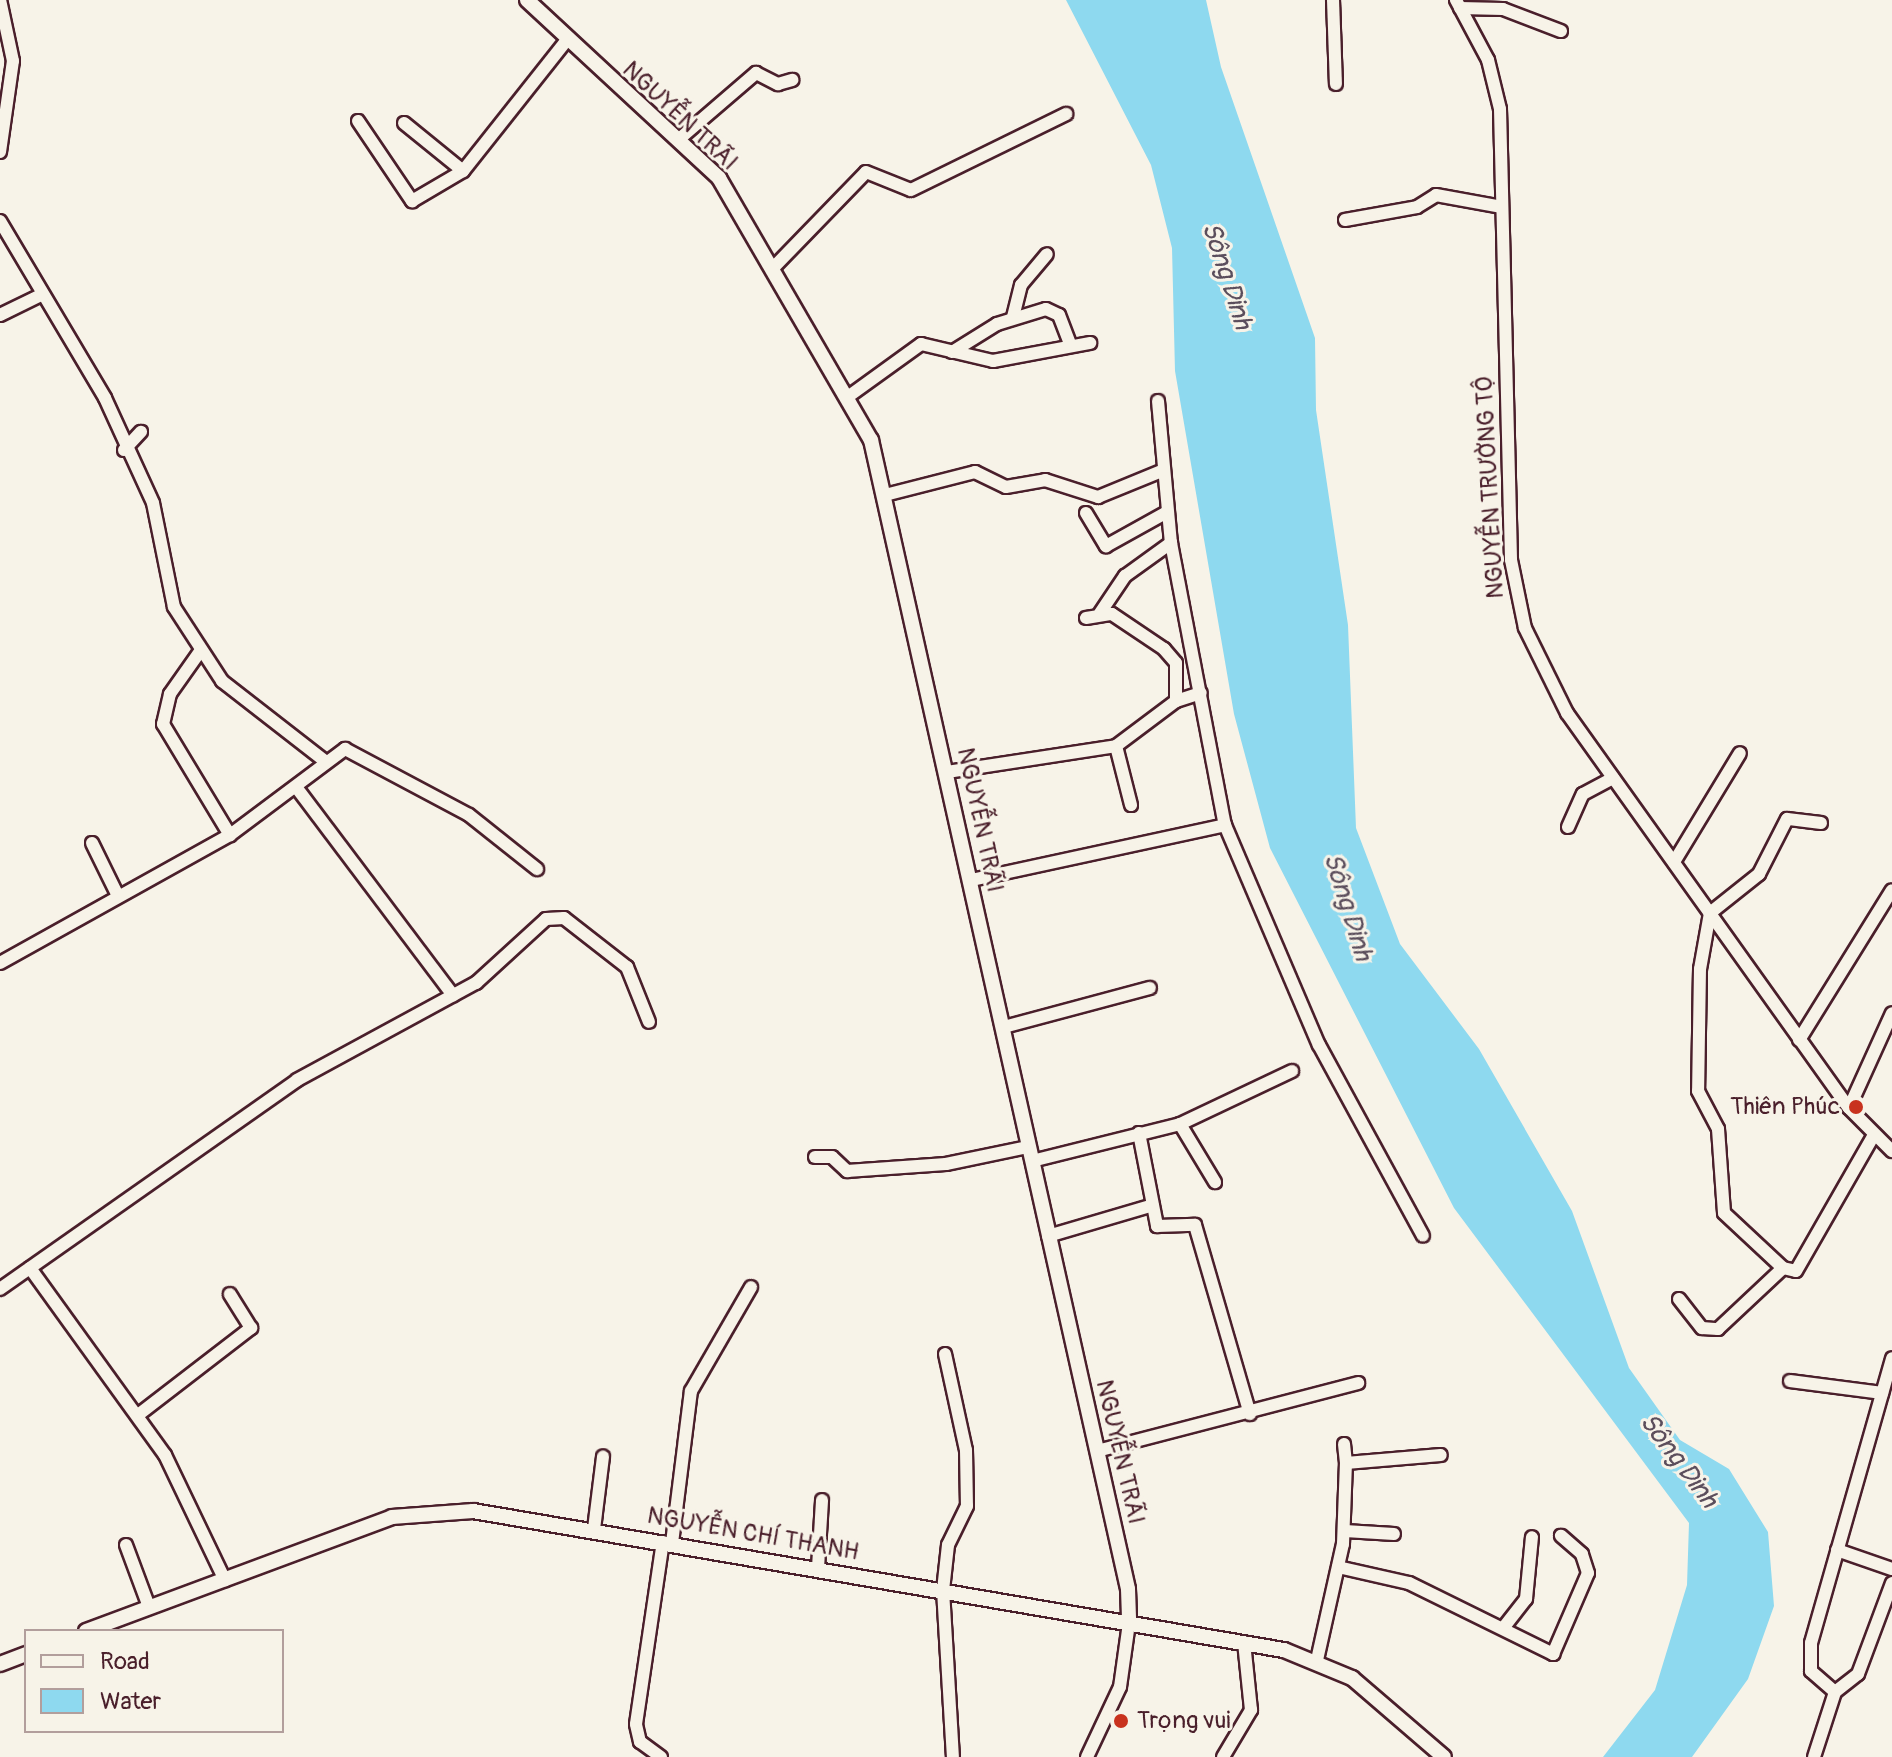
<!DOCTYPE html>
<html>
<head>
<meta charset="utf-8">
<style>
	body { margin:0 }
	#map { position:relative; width:1892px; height:1757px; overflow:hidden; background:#f7f3e8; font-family:Pangolin,sans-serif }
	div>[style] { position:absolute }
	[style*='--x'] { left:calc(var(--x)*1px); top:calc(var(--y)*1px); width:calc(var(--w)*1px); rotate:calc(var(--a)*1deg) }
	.water>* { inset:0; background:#8ed9ef }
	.roads { filter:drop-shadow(2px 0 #4a1f2b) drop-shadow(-2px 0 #4a1f2b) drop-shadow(0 2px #4a1f2b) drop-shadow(0 -2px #4a1f2b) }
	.minor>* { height:12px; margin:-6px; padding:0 6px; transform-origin:6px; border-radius:6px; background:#f7f3e8 }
	.major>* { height:14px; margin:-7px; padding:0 7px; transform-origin:7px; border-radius:7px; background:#f7f3e8 }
	.dots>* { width:22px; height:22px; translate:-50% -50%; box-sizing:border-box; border:4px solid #f7f3e8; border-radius:50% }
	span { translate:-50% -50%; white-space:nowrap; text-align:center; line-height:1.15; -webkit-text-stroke:6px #f7f3e8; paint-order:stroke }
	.street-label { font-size:24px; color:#4a1f2b }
	.poi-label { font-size:24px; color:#4a1f2b }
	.right { translate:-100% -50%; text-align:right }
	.left { translate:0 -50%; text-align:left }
	.water-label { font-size:26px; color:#5b4e5c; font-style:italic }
	.legend { position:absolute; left:24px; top:1629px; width:260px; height:104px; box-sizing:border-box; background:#f7f3e8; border:2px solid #b29e9c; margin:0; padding:10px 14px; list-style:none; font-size:24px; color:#4a1f2b }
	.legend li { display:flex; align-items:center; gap:16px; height:40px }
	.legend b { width:40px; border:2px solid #b29e9c }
</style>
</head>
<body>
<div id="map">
	<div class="water">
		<i style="clip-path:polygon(1066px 0,1206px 0,1221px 67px,1315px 338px,1316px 410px,1348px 625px,1356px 828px,1400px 944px,1479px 1049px,1572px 1211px,1629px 1368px,1680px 1440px,1729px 1469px,1768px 1532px,1774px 1606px,1748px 1679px,1692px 1757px,1603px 1757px,1655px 1690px,1687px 1585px,1689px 1523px,1454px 1208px,1270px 848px,1234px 714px,1175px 371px,1172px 248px,1151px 165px)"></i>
	</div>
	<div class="roads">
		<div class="minor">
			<i style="--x:1333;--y:0;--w:84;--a:88"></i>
			<i style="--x:1456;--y:0;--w:68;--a:61.9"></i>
			<i style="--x:1488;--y:60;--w:50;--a:76.2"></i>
			<i style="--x:1500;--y:109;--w:451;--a:88.6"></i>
			<i style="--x:1511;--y:560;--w:69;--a:78.4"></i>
			<i style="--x:1525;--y:628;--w:95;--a:63.7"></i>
			<i style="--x:1567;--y:713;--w:485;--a:54.5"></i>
			<i style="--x:1849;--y:1108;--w:61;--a:45"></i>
			<i style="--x:1460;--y:8;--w:43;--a:1.3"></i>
			<i style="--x:1503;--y:9;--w:62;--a:20.8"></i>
			<i style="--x:358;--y:121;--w:97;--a:56"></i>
			<i style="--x:412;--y:201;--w:59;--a:-30.5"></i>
			<i style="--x:404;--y:123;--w:76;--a:39.1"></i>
			<i style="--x:463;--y:171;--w:166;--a:-51.6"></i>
			<i style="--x:678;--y:140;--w:103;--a:-40.7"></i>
			<i style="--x:756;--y:73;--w:25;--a:27"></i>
			<i style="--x:778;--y:84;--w:15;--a:-16"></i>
			<i style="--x:0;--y:152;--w:92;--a:-81.9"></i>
			<i style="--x:13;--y:61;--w:62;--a:-102"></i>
			<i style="--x:1345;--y:220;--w:73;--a:-10.2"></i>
			<i style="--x:1417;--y:207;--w:22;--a:-32"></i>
			<i style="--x:1436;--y:195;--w:67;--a:10.3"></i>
			<i style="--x:0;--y:221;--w:206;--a:59.3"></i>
			<i style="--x:105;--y:398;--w:115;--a:65.4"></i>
			<i style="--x:153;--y:503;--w:106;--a:78.6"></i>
			<i style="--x:174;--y:607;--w:88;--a:57"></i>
			<i style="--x:222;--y:681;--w:132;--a:37.9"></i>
			<i style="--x:774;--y:267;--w:132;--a:-45.9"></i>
			<i style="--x:866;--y:172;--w:48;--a:21.8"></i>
			<i style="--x:911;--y:190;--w:173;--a:-26.1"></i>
			<i style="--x:0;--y:315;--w:43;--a:-26"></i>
			<i style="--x:1013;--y:317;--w:33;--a:-76"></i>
			<i style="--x:1021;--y:285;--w:40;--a:-50"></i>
			<i style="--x:952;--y:352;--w:53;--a:-31.9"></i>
			<i style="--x:997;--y:324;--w:51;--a:-17"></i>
			<i style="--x:1046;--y:309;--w:14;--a:25"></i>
			<i style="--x:1059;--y:315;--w:33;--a:69"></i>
			<i style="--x:849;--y:396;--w:89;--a:-35.8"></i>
			<i style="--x:921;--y:344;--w:74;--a:13.3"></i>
			<i style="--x:993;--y:361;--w:99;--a:-10.5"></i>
			<i style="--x:1158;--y:401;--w:143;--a:84.8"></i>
			<i style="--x:1171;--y:543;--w:287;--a:79.2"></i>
			<i style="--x:1225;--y:825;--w:239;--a:66.9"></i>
			<i style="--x:1319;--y:1045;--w:217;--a:61.4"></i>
			<i style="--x:124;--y:450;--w:25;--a:-47"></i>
			<i style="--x:885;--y:495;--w:93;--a:-14.3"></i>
			<i style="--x:975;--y:472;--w:34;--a:26"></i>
			<i style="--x:1006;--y:487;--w:40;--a:-10"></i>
			<i style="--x:1045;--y:480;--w:56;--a:17.8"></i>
			<i style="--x:1098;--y:497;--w:71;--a:-22.2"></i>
			<i style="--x:1086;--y:513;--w:39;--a:59"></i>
			<i style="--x:1106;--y:546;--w:70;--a:-29.1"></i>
			<i style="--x:1100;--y:613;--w:45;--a:-56"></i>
			<i style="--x:1125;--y:576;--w:57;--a:-35.7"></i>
			<i style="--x:1086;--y:618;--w:26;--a:-9"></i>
			<i style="--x:1112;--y:614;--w:63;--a:33.9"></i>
			<i style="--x:1164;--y:649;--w:18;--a:49"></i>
			<i style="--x:1176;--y:663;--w:38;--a:90"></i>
			<i style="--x:201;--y:650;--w:54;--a:125.2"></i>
			<i style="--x:170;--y:694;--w:31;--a:103"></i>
			<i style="--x:163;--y:724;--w:130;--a:58.9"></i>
			<i style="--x:1116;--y:746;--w:61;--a:75.7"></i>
			<i style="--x:947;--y:772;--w:171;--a:-8.7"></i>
			<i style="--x:1116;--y:746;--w:75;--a:-36.9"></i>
			<i style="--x:1176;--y:701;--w:26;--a:-18"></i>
			<i style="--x:296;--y:787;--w:261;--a:53"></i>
			<i style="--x:1821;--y:823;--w:34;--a:-173"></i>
			<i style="--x:1787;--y:819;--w:62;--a:117"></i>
			<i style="--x:1759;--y:874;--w:63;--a:141.5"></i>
			<i style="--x:1710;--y:913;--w:57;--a:100.1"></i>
			<i style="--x:1700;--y:969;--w:122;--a:90.9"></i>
			<i style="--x:1698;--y:1091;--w:43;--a:62.2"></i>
			<i style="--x:1718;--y:1129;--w:84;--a:85.9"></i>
			<i style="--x:1724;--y:1213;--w:81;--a:43"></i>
			<i style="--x:1783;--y:1268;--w:13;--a:13"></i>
			<i style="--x:1796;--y:1271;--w:157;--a:-60.2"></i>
			<i style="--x:1568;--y:827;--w:36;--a:-66"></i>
			<i style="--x:1583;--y:794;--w:34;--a:-28"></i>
			<i style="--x:92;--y:843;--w:59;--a:63.9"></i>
			<i style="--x:1674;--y:862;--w:127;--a:-58.8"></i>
			<i style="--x:971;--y:880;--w:260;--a:-12.2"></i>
			<i style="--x:0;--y:963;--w:263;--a:-29.1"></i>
			<i style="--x:230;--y:835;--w:144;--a:-36.8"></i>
			<i style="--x:345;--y:749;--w:140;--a:28"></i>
			<i style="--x:469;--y:815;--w:87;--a:38.5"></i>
			<i style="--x:1004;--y:1027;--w:151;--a:-15"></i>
			<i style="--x:1799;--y:1040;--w:176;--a:-58.2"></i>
			<i style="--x:1849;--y:1108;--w:104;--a:-65.6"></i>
			<i style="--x:1180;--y:1124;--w:68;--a:58.9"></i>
			<i style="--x:1139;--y:1133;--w:95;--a:79"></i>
			<i style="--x:1157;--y:1226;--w:38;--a:-2"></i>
			<i style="--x:1195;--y:1225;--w:197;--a:73.8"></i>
			<i style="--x:815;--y:1157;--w:17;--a:0"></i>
			<i style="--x:832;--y:1157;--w:21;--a:43"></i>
			<i style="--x:847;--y:1171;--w:99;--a:-4"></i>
			<i style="--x:946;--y:1164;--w:84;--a:-11.7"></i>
			<i style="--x:1032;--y:1161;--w:153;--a:-14"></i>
			<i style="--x:1180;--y:1124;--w:124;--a:-25.3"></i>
			<i style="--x:1048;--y:1236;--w:109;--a:-16.4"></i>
			<i style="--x:30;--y:1268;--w:231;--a:54.2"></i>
			<i style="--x:165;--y:1455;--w:139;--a:64.4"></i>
			<i style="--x:0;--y:1289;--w:363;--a:-35.1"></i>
			<i style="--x:297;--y:1080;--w:204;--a:-28.5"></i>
			<i style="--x:476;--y:983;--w:95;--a:-42.4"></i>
			<i style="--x:546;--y:919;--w:18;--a:-3"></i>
			<i style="--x:564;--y:918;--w:80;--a:37.9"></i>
			<i style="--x:627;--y:967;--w:59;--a:68.2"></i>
			<i style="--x:1679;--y:1299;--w:37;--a:52"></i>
			<i style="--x:1702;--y:1328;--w:16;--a:4"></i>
			<i style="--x:1718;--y:1329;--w:89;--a:-43.2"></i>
			<i style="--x:945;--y:1354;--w:98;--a:77.7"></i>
			<i style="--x:966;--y:1450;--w:56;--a:89"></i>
			<i style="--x:967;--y:1506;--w:43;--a:116"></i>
			<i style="--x:948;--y:1545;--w:45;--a:96.3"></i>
			<i style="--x:943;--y:1590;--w:167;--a:86.6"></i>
			<i style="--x:1790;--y:1381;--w:93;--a:7.4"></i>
			<i style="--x:138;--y:1415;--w:143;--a:-37.6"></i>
			<i style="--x:251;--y:1328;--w:40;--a:-122"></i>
			<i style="--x:1344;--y:1444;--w:19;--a:84"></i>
			<i style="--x:1097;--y:1451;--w:270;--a:-14.6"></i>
			<i style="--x:594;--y:1529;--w:73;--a:-82.9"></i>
			<i style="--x:1345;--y:1531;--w:49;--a:3.5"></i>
			<i style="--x:672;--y:1543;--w:153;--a:-82.9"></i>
			<i style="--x:691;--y:1391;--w:120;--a:-60"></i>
			<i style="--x:126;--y:1545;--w:66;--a:69.6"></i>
			<i style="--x:1837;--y:1550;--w:58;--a:19.1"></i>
			<i style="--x:1338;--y:1567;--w:73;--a:12.7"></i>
			<i style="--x:1409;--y:1583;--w:161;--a:26.2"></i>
			<i style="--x:1553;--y:1654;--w:88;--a:-66.6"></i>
			<i style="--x:1588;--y:1573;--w:20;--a:-108"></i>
			<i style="--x:1582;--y:1554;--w:28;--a:-139"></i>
			<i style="--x:818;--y:1568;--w:68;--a:-86.6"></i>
			<i style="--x:1504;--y:1627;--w:36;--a:-52"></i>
			<i style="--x:1526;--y:1599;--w:62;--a:-84.5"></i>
			<i style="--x:1317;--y:1660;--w:119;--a:-77.4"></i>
			<i style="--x:1343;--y:1544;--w:81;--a:-87.9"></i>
			<i style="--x:1346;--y:1463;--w:95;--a:-4.8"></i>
			<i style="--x:1835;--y:1692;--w:29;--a:-38"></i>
			<i style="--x:1858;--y:1674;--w:97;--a:-69.5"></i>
			<i style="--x:661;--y:1757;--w:26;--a:-144"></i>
			<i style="--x:640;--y:1742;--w:18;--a:-103"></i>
			<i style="--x:636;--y:1724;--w:184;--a:-81.6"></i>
			<i style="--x:1087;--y:1757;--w:77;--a:-64.8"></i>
			<i style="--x:1120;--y:1687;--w:65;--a:-82"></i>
			<i style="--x:1223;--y:1757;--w:55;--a:-59.2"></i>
			<i style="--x:1251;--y:1710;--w:68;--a:-95.9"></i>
			<i style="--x:1814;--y:1757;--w:68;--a:-72.1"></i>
			<i style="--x:1835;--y:1692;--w:32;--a:-139"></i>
			<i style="--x:1811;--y:1671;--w:28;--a:-90"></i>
			<i style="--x:1811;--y:1643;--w:296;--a:-74.1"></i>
		</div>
		<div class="major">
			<i style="--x:527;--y:0;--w:262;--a:42.8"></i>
			<i style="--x:719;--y:178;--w:303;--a:59.9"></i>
			<i style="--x:871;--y:440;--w:1177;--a:77.39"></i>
			<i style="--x:1128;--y:1589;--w:34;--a:88"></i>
			<i style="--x:86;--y:1631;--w:327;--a:-20.4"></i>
			<i style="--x:392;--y:1517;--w:81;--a:-4.2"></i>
			<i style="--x:473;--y:1511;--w:823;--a:9.73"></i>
			<i style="--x:1284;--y:1650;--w:74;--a:22.4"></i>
			<i style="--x:1352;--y:1678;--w:121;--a:40.7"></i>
			<i style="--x:0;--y:1664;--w:28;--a:-21"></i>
		</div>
	</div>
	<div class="dots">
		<i style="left:1856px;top:1107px;background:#c8321e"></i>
		<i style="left:1121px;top:1721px;background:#c8321e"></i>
	</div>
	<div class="street-label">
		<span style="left:680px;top:116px;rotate:43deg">NGUYỄN TRÃI</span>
		<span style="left:1490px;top:487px;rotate:-93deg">NGUYỄN TRƯỜNG TỘ</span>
		<span style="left:980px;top:820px;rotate:78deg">NGUYỄN TRÃI</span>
		<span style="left:1120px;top:1452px;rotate:77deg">NGUYỄN TRÃI</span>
		<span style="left:753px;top:1534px;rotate:10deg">NGUYỄN CHÍ THANH</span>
	</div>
	<div class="poi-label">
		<span class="right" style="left:1840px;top:1107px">Thiên Phúc</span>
		<span class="left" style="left:1137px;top:1721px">Trọng vui</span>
	</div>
	<div class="water-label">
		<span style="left:1226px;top:276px;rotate:72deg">Sông Dinh</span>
		<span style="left:1347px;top:907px;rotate:73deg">Sông Dinh</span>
		<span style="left:1678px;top:1461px;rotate:53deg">Sông Dinh</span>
	</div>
	<ul class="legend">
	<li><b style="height:10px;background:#f7f3e8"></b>Road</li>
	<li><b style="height:22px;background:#8ed9ef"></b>Water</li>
	</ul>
</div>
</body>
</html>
